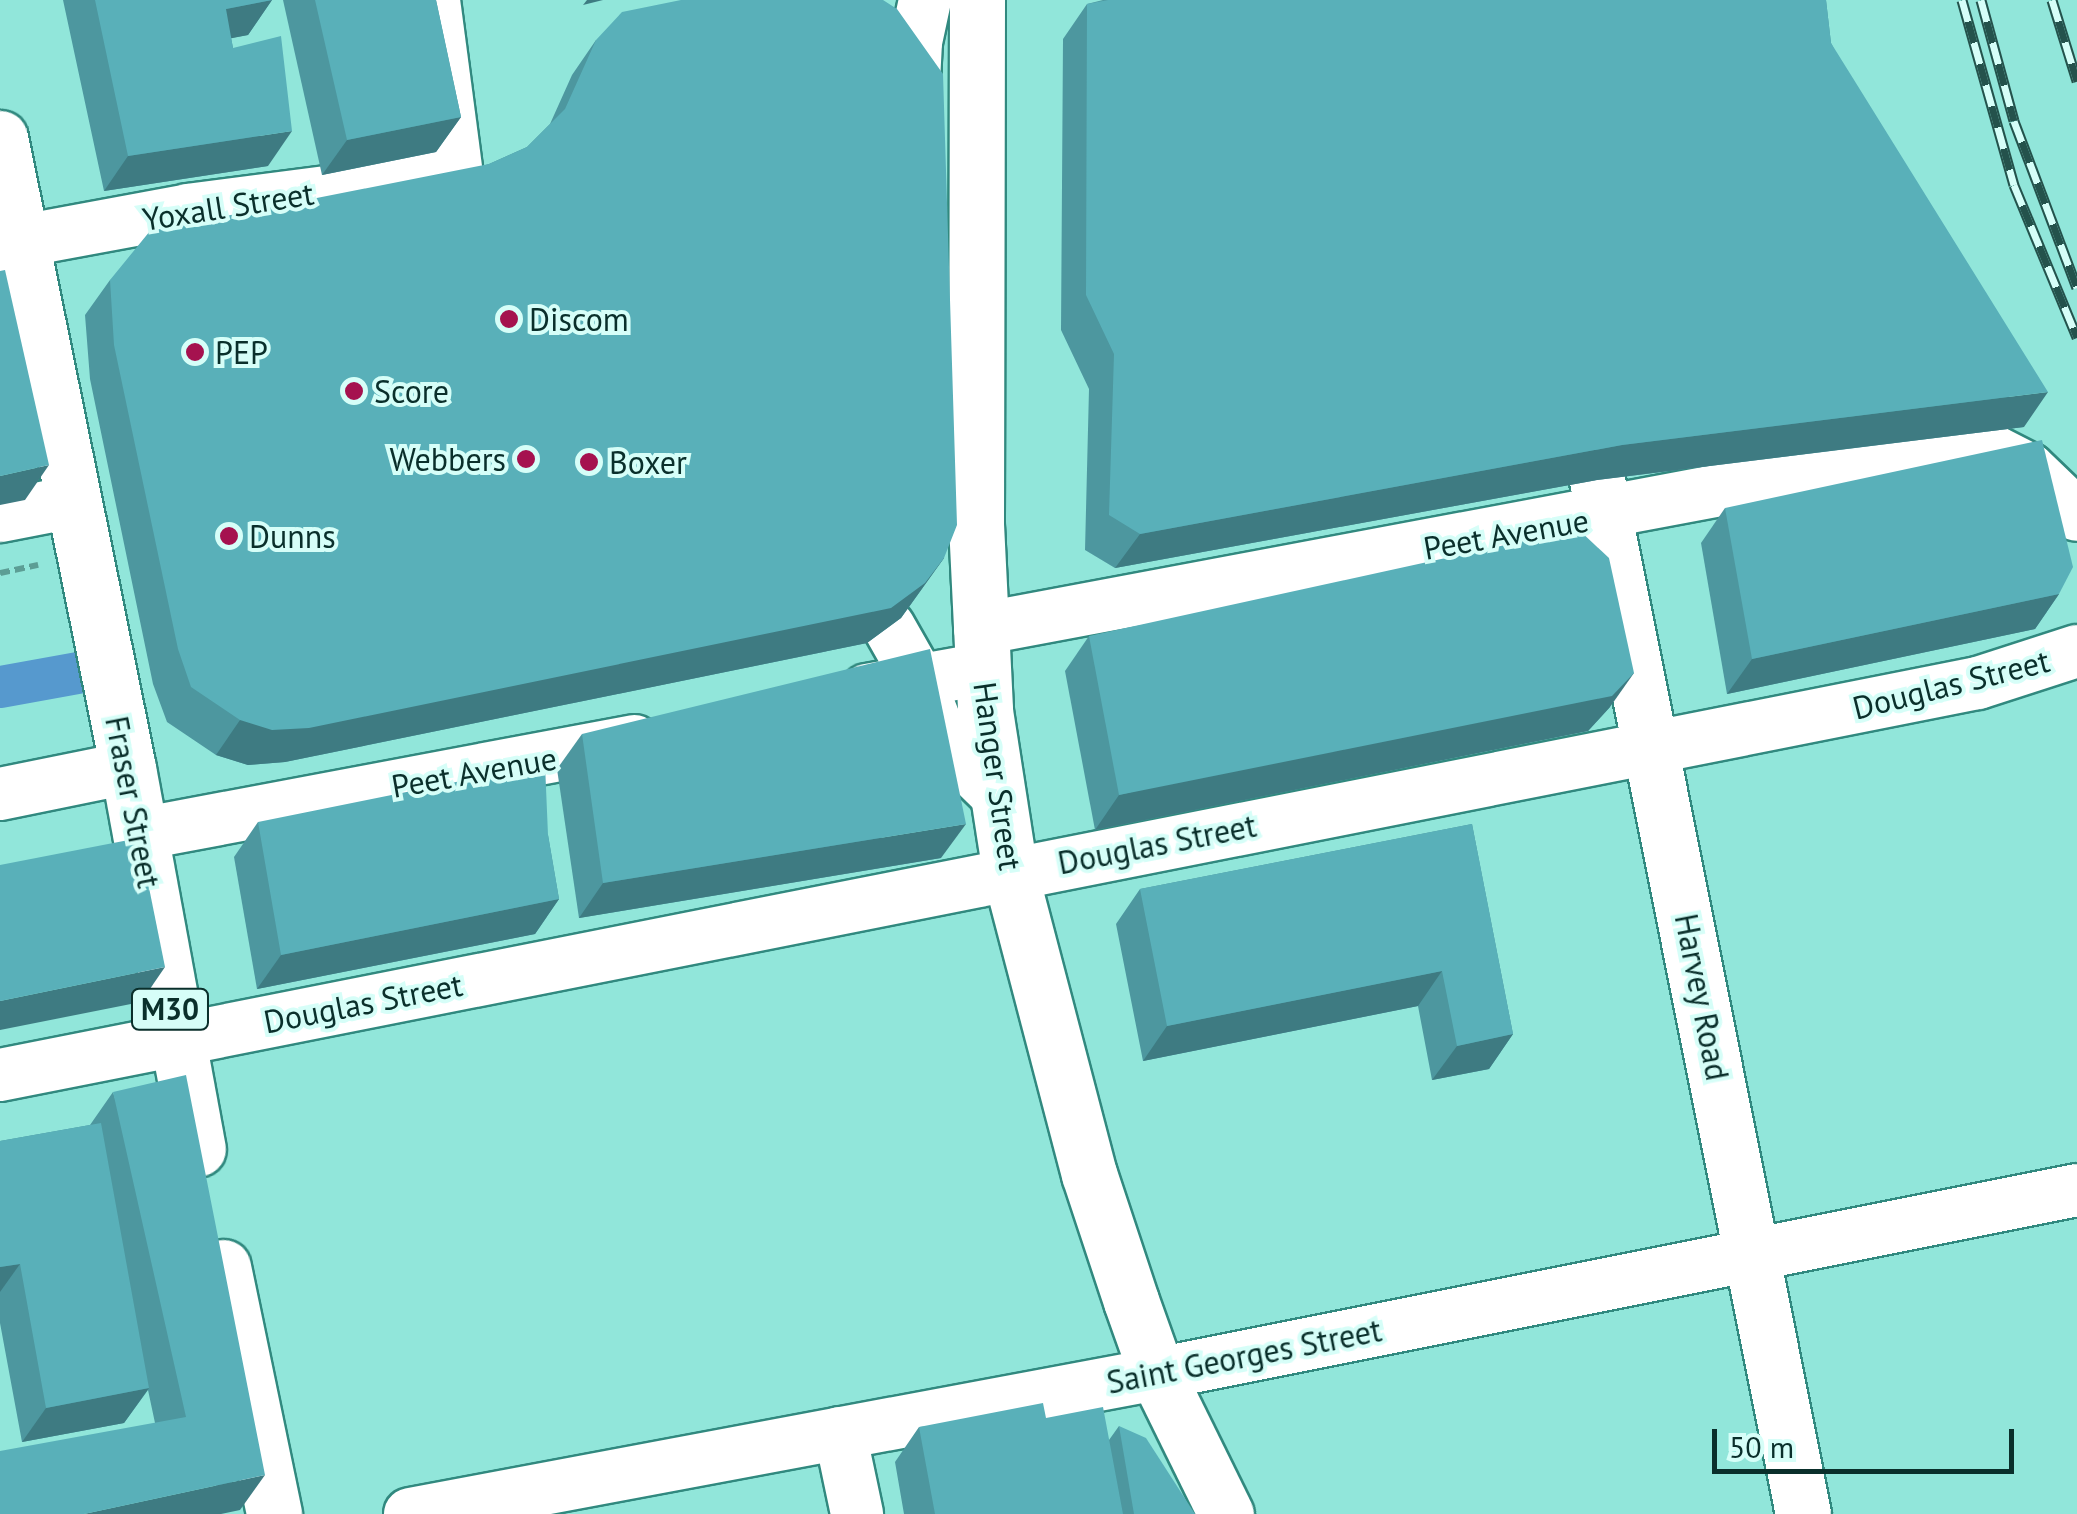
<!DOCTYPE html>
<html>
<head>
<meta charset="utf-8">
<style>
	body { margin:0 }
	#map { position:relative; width:2077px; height:1514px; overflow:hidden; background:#91e6da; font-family:"PT Sans",sans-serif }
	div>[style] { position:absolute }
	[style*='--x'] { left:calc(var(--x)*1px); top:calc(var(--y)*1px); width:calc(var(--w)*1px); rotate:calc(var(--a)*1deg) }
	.canal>* { height:42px; margin:-21px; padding:0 21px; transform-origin:21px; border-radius:21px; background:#5699ce }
	.path>* { height:6px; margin-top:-3px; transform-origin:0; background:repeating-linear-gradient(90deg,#5c9e95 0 10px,transparent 0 15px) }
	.roads { filter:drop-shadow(2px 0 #31897f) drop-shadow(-2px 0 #31897f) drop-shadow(0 2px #31897f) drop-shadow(0 -2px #31897f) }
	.minor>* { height:52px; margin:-26px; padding:0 26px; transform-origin:26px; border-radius:26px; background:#fff }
	.major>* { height:55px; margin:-27.5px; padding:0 27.5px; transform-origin:27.5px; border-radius:27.5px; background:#fff }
	.rail>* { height:11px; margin-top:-5.5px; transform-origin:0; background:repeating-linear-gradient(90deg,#d6fef8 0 22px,#24524c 0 44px); box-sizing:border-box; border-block:2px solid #24524c }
	.wall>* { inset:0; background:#4d979f }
	.shaded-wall>* { inset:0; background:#3e7b82 }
	.building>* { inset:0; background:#59b0b9 }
	.dots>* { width:28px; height:28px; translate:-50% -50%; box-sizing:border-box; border:5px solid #d6fef8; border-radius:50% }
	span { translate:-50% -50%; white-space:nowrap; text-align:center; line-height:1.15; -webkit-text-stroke:8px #d6fef8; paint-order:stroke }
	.shield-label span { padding:2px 8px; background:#d6fef8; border:2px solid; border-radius:8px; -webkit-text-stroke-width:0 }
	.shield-label { font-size:30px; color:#0a2f2b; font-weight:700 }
	.street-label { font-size:32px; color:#0a2f2b }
	.poi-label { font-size:32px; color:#0a2f2b }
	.left { translate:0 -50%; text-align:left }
	.right { translate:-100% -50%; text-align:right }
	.scale { position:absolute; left:1712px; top:1429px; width:302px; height:45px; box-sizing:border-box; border:5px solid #0a2f2b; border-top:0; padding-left:12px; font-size:30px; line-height:35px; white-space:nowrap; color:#0a2f2b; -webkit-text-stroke:8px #d6fef8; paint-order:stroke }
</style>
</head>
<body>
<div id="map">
	<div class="canal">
		<i style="--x:0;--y:687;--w:84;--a:-10.2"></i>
	</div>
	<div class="path">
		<i style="--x:0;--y:573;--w:39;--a:-12"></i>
	</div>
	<div class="roads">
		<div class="minor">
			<i style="--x:913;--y:101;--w:59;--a:-87.1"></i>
			<i style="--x:916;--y:42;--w:43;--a:-77.9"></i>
			<i style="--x:0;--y:245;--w:191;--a:-10.5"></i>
			<i style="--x:188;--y:210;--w:271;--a:-7.4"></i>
			<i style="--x:457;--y:175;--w:177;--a:-97.5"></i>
			<i style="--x:0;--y:516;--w:73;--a:-11"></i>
			<i style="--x:889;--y:627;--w:59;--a:60.4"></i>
			<i style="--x:918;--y:678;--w:55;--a:68.6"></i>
			<i style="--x:938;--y:729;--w:30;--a:56"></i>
			<i style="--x:955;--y:754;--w:60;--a:44.3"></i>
			<i style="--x:980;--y:629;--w:965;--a:-10.63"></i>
			<i style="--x:1928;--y:451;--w:67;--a:0.9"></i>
			<i style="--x:1995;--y:452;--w:38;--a:27"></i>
			<i style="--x:2029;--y:469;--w:66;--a:43.8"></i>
			<i style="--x:867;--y:690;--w:118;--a:-10.3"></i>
			<i style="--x:0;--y:794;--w:131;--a:-11.5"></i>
			<i style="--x:140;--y:834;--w:503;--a:-10.66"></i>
			<i style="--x:0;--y:1075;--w:2016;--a:-11.21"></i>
			<i style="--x:1978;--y:683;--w:104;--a:-17.9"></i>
			<i style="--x:840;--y:1433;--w:83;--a:78.1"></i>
			<i style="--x:410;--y:1514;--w:760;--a:-10.62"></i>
			<i style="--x:1157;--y:1374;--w:938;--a:-11.31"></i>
		</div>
		<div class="major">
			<i style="--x:977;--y:0;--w:524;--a:90.11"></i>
			<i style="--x:976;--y:524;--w:187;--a:87.2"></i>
			<i style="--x:985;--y:711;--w:164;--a:81.2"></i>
			<i style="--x:1010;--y:873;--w:311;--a:75.3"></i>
			<i style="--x:1089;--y:1174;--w:134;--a:71.7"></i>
			<i style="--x:1131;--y:1301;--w:77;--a:70.4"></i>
			<i style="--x:1157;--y:1374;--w:156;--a:63.8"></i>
			<i style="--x:0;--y:138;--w:643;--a:78.52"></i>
			<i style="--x:128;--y:768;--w:387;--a:79.6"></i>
			<i style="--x:1597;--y:480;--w:1054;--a:78.73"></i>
			<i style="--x:223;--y:1267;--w:252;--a:78.3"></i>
		</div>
	</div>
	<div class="rail">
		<i style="--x:1962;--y:0;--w:192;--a:74.3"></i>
		<i style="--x:2014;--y:185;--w:165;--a:67.5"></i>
		<i style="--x:1981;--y:0;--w:125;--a:74.7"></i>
		<i style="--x:2014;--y:121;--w:178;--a:69.3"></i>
		<i style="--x:2052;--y:0;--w:85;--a:72.8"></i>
	</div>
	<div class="wall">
		<i style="clip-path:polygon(63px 0,272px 0,248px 35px,231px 38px,233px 48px,268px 166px,104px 191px)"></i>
		<i style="clip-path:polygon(283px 0,436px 0,461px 117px,436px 152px,322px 175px)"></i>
		<i style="clip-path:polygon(1103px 0,1826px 0,1831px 43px,2024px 427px,1597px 480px,1115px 568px,1085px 550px,1089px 389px,1061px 330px,1063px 39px,1087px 4px)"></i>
		<i style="clip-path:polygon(596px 40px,944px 558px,901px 618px,867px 643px,285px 762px,248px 765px,216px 755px,167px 722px,153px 684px,90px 379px,85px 315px,110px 280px,489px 164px,527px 147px,550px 124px,572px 75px)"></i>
		<i style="clip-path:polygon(1725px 508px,2059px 594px,2035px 629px,1727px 694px,1701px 543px)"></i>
		<i style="clip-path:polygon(1089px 636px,1610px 707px,1588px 731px,1095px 830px,1065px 671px)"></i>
		<i style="clip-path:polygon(582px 734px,941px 858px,579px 918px,557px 769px)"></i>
		<i style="clip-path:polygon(258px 822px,548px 835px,559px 899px,535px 934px,257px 989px,234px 857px)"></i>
		<i style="clip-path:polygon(1472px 824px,1513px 1034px,1489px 1069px,1432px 1080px,1418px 1006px,1143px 1061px,1116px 924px,1140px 889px)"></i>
		<i style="clip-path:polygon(113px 1092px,240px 1510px,155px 1423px,148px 1390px,124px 1423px,22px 1442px,0 1323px,0 1141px,90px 1125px)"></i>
		<i style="clip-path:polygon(1046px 1418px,1109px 1440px,1119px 1426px,1195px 1514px,904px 1514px,895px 1462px,919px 1427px)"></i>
	</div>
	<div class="shaded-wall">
		<i style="clip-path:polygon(272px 0,248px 35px,202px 44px,226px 9px)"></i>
		<i style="clip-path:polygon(587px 0,603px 0,583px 5px)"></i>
		<i style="clip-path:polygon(461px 117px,436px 152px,322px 175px,347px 140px)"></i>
		<i style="clip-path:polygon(292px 131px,268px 166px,104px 191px,128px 156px)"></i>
		<i style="clip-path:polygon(2048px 392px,2024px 427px,1597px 480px,1115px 568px,1140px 534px,1622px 445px)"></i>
		<i style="clip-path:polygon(49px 465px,25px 500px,0 505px,0 476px)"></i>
		<i style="clip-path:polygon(944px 558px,901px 618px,867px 643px,285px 762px,248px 765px,216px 755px,240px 720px)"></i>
		<i style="clip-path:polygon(2059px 594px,2035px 629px,1727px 694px,1752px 659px)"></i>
		<i style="clip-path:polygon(1634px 673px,1610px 707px,1588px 731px,1095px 830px,1119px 795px)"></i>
		<i style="clip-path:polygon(966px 824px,941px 858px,579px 918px,603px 883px)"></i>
		<i style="clip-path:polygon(559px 899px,535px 934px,257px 989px,281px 955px)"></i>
		<i style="clip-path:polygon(165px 967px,141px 1002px,0 1030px,0 1001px)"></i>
		<i style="clip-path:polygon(1442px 971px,1418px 1006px,1143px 1061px,1167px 1026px)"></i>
		<i style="clip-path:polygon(1513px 1034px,1489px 1069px,1432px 1080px,1457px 1046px)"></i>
		<i style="clip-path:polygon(20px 1264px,0 1292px,0 1267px)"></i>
		<i style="clip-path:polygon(149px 1388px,124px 1423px,22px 1442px,46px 1408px)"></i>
		<i style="clip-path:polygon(265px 1475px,240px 1510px,221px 1514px,84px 1514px)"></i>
	</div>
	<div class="building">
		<i style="clip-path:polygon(95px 0,272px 0,226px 9px,233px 48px,281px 36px,292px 131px,128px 156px)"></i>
		<i style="clip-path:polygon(315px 0,436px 0,461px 117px,347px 140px)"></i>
		<i style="clip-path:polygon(681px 0,883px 0,897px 9px,943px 74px,957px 525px,944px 558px,925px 583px,891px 608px,309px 728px,272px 730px,240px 720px,191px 687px,178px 649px,114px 345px,110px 280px,150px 231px,489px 164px,527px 147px,565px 109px,596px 40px,622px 12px)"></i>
		<i style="clip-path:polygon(1108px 0,1826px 0,1831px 43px,2048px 392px,1622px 445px,1140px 534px,1109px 515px,1114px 354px,1086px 295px,1087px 4px)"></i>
		<i style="clip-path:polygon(5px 270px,49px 465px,0 476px,0 271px)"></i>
		<i style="clip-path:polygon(2042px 440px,2073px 567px,2059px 594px,1752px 659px,1725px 508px)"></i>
		<i style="clip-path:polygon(1578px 529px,1609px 558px,1634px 673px,1612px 696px,1119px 795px,1089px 636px)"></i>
		<i style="clip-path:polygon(930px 649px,966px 824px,603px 883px,582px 734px)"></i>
		<i style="clip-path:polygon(545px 764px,548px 835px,559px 899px,281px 955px,258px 822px)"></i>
		<i style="clip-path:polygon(1472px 824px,1513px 1034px,1457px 1046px,1442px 971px,1167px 1026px,1140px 889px)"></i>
		<i style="clip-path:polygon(139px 838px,165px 967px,0 1001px,0 865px)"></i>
		<i style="clip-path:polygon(186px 1075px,265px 1475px,84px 1514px,0 1514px,0 1451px,186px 1417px,113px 1092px)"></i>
		<i style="clip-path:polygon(101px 1123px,149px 1388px,46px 1408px,20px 1264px,0 1267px,0 1141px)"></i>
		<i style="clip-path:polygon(1043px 1403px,1046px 1418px,1103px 1407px,1123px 1514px,935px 1514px,919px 1427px)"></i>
		<i style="clip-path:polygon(1119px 1426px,1146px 1438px,1195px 1514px,1134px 1514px)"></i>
	</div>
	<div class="dots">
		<i style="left:509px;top:319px;background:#a5124f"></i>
		<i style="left:195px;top:352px;background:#a5124f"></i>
		<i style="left:354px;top:391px;background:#a5124f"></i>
		<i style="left:526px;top:459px;background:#a5124f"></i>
		<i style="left:589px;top:462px;background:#a5124f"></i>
		<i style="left:229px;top:536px;background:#a5124f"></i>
	</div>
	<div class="shield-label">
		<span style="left:170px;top:1009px">M30</span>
	</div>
	<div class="street-label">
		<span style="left:228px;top:206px;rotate:-9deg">Yoxall Street</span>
		<span style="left:1506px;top:534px;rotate:-10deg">Peet Avenue</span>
		<span style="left:1951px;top:684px;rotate:-14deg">Douglas Street</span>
		<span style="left:474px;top:772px;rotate:-10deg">Peet Avenue</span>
		<span style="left:998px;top:776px;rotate:82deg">Hanger Street</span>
		<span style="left:133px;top:802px;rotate:79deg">Fraser Street</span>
		<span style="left:1157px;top:844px;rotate:-11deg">Douglas Street</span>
		<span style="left:1702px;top:997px;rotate:79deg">Harvey Road</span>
		<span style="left:363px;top:1003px;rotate:-11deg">Douglas Street</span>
		<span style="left:1244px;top:1356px;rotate:-11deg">Saint Georges Street</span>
	</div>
	<div class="poi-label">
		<span class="left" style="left:529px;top:319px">Discom</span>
		<span class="left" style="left:215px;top:352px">PEP</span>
		<span class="left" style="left:374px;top:391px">Score</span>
		<span class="right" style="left:506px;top:459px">Webbers</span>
		<span class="left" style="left:609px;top:462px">Boxer</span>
		<span class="left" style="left:249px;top:536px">Dunns</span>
	</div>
	<div class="scale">50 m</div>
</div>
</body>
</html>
